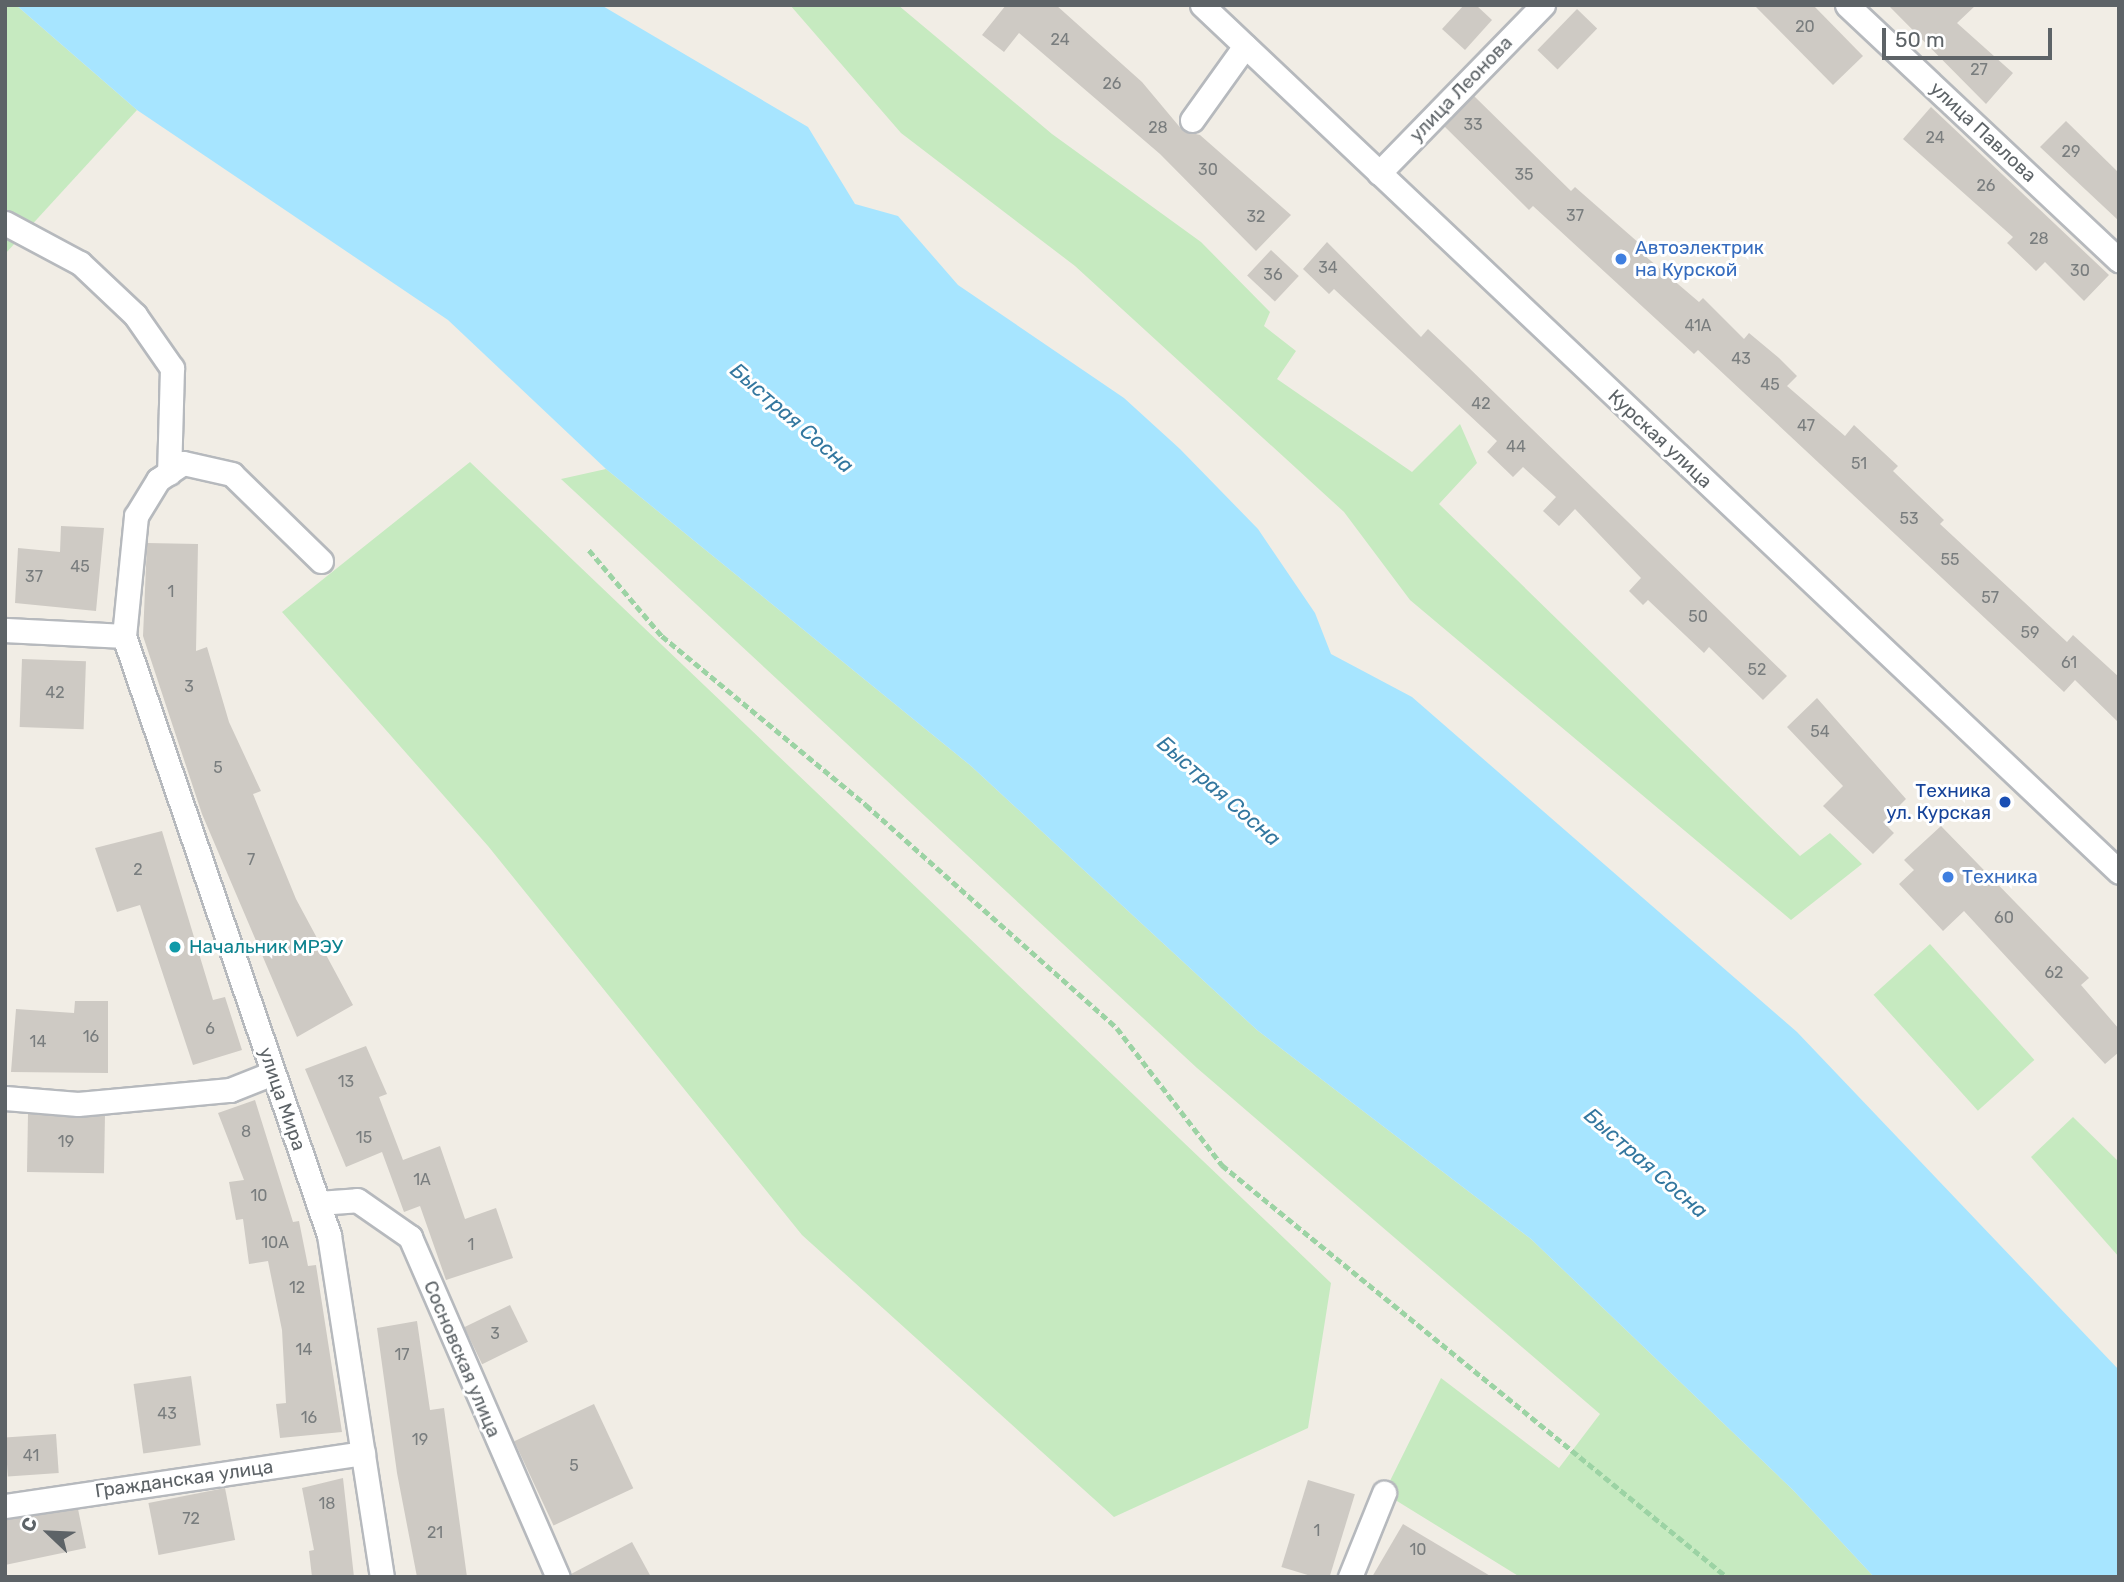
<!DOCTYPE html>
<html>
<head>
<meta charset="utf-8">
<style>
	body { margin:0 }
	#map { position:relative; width:2124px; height:1582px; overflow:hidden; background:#f1ede5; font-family:Rubik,sans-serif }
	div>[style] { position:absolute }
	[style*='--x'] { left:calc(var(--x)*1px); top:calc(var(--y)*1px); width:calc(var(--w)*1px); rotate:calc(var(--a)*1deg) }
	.green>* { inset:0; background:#c6eac0; transform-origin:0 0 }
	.water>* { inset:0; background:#a7e5ff }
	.building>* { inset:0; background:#cecac4; transform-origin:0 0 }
	.path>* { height:4.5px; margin-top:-2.25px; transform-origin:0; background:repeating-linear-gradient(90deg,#9cd3a4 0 7px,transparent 0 10.5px) }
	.roads { filter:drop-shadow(2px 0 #b6b9bd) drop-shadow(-2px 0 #b6b9bd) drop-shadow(0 2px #b6b9bd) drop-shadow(0 -2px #b6b9bd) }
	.minor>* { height:23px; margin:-11.5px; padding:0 11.5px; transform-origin:11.5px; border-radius:11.5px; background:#fff }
	.dots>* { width:19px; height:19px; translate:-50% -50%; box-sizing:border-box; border:4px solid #fff; border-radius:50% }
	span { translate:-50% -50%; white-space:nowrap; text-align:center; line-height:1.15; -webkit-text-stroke:6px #fff; paint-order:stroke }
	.number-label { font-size:16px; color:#797d7e }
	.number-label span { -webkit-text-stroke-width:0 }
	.street-label { font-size:19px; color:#5d6367 }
	.shop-label { font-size:19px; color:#366cbe }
	.left { translate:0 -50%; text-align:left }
	.transit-label { font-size:19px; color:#164399 }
	.right { translate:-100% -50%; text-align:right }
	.culture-label { font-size:19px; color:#0d838f }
	.water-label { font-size:21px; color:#33779f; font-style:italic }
	.frame { position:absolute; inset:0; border:7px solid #5d6367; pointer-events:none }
	.north { position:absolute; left:14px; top:1498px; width:70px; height:70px; -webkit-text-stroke:5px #fff; paint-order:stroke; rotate:293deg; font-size:19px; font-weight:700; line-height:28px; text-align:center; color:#5d6367 }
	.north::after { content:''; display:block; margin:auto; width:24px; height:32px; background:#5d6367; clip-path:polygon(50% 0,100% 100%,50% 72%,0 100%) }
	.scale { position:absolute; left:1882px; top:28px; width:170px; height:32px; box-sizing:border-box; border:4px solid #5d6367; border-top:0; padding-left:9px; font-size:21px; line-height:24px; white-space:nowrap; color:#5d6367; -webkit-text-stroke:5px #fff; paint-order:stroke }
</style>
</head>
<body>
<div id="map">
	<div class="green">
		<i style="clip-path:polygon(5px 5px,16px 5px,137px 110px,5px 254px)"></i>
		<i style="clip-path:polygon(790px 5px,898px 5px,1052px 134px,1201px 242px,1270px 312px,1264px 326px,1296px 351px,1277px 379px,1412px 472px,1460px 424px,1477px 463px,1439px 504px,1800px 856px,1830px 833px,1862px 864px,1791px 920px,1410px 600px,1344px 512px,1075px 266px,901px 133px)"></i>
		<i style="clip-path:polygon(470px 462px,1331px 1283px,1308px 1428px,1114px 1517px,802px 1235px,488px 846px,282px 612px)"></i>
		<i style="clip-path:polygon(606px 469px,971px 766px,1257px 1030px,1531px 1239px,1793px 1490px,1874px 1577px,1520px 1577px,1384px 1493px,1441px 1378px,1559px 1468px,1600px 1414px,1197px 1068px,561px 479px)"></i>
		<i style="left:1930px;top:944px;width:156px;height:76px;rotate:48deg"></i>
		<i style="clip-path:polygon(2073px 1117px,2119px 1162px,2119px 1257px,2031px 1157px)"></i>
	</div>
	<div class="water">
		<i style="clip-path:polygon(16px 5px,601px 5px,808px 127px,855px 204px,898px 216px,958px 285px,1124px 398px,1180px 449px,1258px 529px,1315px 613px,1331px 654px,1412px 697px,1797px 1032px,2119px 1370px,2119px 1577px,1874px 1577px,1793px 1490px,1531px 1239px,1257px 1030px,971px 766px,606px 469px,448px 320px,137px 110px)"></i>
	</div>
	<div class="building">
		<i style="clip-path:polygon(1006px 5px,1056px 5px,1142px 82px,1183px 131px,1200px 135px,1291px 215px,1256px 251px,1160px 154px,1019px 33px,1004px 52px,982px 35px)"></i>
		<i style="clip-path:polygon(1464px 5px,1476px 5px,1492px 20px,1465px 50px,1442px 29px)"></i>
		<i style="clip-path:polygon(1754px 5px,1813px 5px,1863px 56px,1833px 85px)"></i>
		<i style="clip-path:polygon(1888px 5px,1976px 5px,1957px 23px,2013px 73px,1986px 104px)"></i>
		<i style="left:1577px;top:9px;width:28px;height:57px;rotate:44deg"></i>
		<i style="clip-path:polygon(1474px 96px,1571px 191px,1575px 187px,1648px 251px,1644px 255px,1699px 302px,1703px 298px,1744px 339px,1749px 333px,1779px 358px,1797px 376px,1787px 386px,1845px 436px,1854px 425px,1898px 466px,1893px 471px,1944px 520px,1940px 524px,2067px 642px,2073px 635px,2119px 677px,2119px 723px,2075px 680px,2064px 692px,1698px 350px,1694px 354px,1533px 206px,1529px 210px,1444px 126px)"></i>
		<i style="clip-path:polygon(1931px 107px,2109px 275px,2084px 301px,2045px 262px,2036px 271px,2007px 243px,2013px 237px,1903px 139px)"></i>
		<i style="clip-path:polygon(2066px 121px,2119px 173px,2119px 221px,2040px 147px)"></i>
		<i style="clip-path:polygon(1327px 242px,1421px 337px,1428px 329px,1466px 365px,1787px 676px,1763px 700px,1709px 647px,1704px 653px,1648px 600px,1643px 605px,1629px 591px,1641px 578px,1575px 509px,1559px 526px,1543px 511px,1556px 497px,1523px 467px,1513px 477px,1487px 452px,1497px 441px,1334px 289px,1329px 294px,1303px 269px)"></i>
		<i style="left:1271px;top:250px;width:38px;height:35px;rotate:43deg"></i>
		<i style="clip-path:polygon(61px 526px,104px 528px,96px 611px,15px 603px,18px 548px,60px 552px)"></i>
		<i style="clip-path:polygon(147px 543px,198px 544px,196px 651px,207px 647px,229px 722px,261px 791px,253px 794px,296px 899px,353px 1005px,297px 1037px,202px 814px,143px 636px)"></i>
		<i style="left:22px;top:659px;width:64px;height:68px;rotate:2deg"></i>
		<i style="clip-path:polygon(1817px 698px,1906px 799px,1883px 822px,1894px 833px,1873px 854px,1823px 806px,1843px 786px,1787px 727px)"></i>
		<i style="clip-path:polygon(1941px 826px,2089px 978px,2081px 985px,2119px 1029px,2119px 1052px,2105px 1064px,1964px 911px,1943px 931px,1899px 884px,1914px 870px,1904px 860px)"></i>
		<i style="clip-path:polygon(162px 831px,213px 1000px,225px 997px,242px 1050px,193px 1065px,140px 905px,117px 912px,95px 848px)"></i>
		<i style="clip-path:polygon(75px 1001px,108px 1001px,108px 1073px,11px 1072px,16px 1009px,74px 1013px)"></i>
		<i style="clip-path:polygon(366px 1046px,387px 1094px,379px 1097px,403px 1160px,440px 1146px,465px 1219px,496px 1208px,513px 1258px,446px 1280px,420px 1206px,404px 1212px,382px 1152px,346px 1167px,305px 1069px)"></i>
		<i style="clip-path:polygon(255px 1100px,293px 1222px,299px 1221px,308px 1266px,316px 1265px,342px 1432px,280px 1438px,276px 1404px,286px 1403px,282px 1330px,268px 1261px,249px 1264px,243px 1219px,236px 1220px,229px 1182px,244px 1180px,218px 1113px)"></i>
		<i style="left:28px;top:1114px;width:77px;height:58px;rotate:1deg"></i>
		<i style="left:510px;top:1305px;width:41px;height:51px;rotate:64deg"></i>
		<i style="clip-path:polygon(417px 1321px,430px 1410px,444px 1408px,467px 1577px,417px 1577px,397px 1473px,377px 1328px)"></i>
		<i style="left:191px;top:1376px;width:70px;height:58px;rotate:82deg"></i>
		<i style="left:594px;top:1404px;width:93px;height:88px;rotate:65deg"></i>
		<i style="left:56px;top:1434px;width:39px;height:51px;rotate:86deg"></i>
		<i style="clip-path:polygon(343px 1478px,354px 1577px,312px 1577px,309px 1551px,314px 1550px,302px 1488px)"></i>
		<i style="left:1308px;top:1480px;width:49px;height:91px;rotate:17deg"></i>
		<i style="left:225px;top:1488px;width:53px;height:78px;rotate:79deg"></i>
		<i style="clip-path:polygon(78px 1509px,86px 1548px,5px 1565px,5px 1520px)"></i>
		<i style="clip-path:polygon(1403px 1524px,1492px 1577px,1372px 1577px)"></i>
		<i style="clip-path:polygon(632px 1542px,651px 1577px,572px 1577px,571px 1574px)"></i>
	</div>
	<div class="path">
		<i style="--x:589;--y:550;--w:113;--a:49.7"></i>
		<i style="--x:662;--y:636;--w:265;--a:39.6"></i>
		<i style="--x:866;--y:805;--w:336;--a:41.6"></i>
		<i style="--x:1117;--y:1028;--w:173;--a:52.5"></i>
		<i style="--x:1222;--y:1165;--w:652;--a:39.21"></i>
	</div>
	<div class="roads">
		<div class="minor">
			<i style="--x:1202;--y:5;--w:1262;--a:43.39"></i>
			<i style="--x:1847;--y:5;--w:373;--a:43.2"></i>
			<i style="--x:1192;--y:120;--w:91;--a:-54.4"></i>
			<i style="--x:1379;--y:173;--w:235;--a:-45.7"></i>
			<i style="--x:5;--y:223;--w:85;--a:28.1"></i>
			<i style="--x:80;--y:263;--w:76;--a:43.4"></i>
			<i style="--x:135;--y:315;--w:65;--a:55.1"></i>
			<i style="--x:172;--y:368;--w:105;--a:91.6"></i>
			<i style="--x:321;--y:561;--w:124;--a:-135.7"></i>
			<i style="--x:232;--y:474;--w:50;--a:-167.3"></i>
			<i style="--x:183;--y:463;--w:30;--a:146"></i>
			<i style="--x:158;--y:480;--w:42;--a:121.4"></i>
			<i style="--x:136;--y:516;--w:121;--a:95.7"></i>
			<i style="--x:124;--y:636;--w:633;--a:71.11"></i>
			<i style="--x:329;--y:1235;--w:346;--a:81.2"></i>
			<i style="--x:5;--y:630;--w:119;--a:2.9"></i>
			<i style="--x:5;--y:1098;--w:73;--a:4.7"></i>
			<i style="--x:78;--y:1104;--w:153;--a:-5.3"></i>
			<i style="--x:230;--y:1090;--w:46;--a:-21.6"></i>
			<i style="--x:318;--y:1203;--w:39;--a:-4"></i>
			<i style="--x:357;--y:1200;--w:65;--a:34.9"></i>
			<i style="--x:410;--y:1237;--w:371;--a:66.5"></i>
			<i style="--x:5;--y:1506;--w:362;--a:-8.4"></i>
			<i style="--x:1350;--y:1577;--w:91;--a:-68"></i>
		</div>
	</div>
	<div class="dots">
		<i style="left:1621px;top:259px;background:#3f7fe0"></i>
		<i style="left:2005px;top:802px;background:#1a4fb4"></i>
		<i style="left:1948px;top:877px;background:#3f7fe0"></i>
		<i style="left:175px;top:947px;background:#0f9aa8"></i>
	</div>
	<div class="number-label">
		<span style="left:1805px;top:27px">20</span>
		<span style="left:1060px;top:40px">24</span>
		<span style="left:1979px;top:70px">27</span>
		<span style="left:1112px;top:84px">26</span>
		<span style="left:1473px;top:125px">33</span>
		<span style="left:1158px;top:128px">28</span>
		<span style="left:1935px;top:138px">24</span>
		<span style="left:2071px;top:152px">29</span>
		<span style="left:1208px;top:170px">30</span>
		<span style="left:1524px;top:175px">35</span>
		<span style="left:1986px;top:186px">26</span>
		<span style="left:1575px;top:216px">37</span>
		<span style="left:1256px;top:217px">32</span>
		<span style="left:2039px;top:239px">28</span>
		<span style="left:1328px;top:268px">34</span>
		<span style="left:2080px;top:271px">30</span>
		<span style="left:1273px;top:275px">36</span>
		<span style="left:1698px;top:326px">41А</span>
		<span style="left:1741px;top:359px">43</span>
		<span style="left:1770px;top:385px">45</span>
		<span style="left:1481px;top:404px">42</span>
		<span style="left:1806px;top:426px">47</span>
		<span style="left:1516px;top:447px">44</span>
		<span style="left:1859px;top:464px">51</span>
		<span style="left:1909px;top:519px">53</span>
		<span style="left:1950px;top:560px">55</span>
		<span style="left:80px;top:567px">45</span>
		<span style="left:34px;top:577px">37</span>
		<span style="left:171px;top:592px">1</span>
		<span style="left:1990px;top:598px">57</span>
		<span style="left:1698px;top:617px">50</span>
		<span style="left:2030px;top:633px">59</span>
		<span style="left:2069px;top:663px">61</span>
		<span style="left:1757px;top:670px">52</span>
		<span style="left:189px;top:687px">3</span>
		<span style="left:55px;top:693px">42</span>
		<span style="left:1820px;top:732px">54</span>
		<span style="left:218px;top:768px">5</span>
		<span style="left:251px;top:860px">7</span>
		<span style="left:138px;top:870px">2</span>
		<span style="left:2004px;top:918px">60</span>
		<span style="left:2054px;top:973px">62</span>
		<span style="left:210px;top:1029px">6</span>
		<span style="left:91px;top:1037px">16</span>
		<span style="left:38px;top:1042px">14</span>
		<span style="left:346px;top:1082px">13</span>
		<span style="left:246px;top:1132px">8</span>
		<span style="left:364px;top:1138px">15</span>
		<span style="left:66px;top:1142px">19</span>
		<span style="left:422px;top:1180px">1А</span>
		<span style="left:259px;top:1196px">10</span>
		<span style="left:275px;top:1243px">10А</span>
		<span style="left:471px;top:1245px">1</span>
		<span style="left:297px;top:1288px">12</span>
		<span style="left:495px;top:1334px">3</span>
		<span style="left:304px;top:1350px">14</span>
		<span style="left:402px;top:1355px">17</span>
		<span style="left:167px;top:1414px">43</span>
		<span style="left:309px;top:1418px">16</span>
		<span style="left:420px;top:1440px">19</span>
		<span style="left:31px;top:1456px">41</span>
		<span style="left:574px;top:1466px">5</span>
		<span style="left:327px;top:1504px">18</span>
		<span style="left:191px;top:1519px">72</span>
		<span style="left:1317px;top:1531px">1</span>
		<span style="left:435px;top:1533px">21</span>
		<span style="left:1418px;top:1550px">10</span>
	</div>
	<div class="street-label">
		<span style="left:1461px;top:89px;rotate:-46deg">улица Леонова</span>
		<span style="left:1983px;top:132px;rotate:43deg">улица Павлова</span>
		<span style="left:1660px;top:439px;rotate:43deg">Курская улица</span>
		<span style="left:282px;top:1099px;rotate:71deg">улица Мира</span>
		<span style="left:462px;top:1359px;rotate:67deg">Сосновская улица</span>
		<span style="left:184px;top:1479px;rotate:-8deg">Гражданская улица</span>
	</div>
	<div class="shop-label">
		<span class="left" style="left:1635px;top:259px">Автоэлектрик<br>на Курской</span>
		<span class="left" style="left:1962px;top:877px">Техника</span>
	</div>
	<div class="transit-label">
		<span class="right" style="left:1991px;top:802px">Техника<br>ул. Курская</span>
	</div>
	<div class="culture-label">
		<span class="left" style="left:189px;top:947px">Начальник МРЭУ</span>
	</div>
	<div class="water-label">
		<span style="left:792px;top:418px;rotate:41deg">Быстрая Сосна</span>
		<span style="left:1219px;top:791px;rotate:41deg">Быстрая Сосна</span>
		<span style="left:1646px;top:1163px;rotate:41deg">Быстрая Сосна</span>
	</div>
	<div class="frame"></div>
	<div class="north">С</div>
	<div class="scale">50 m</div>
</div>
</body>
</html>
